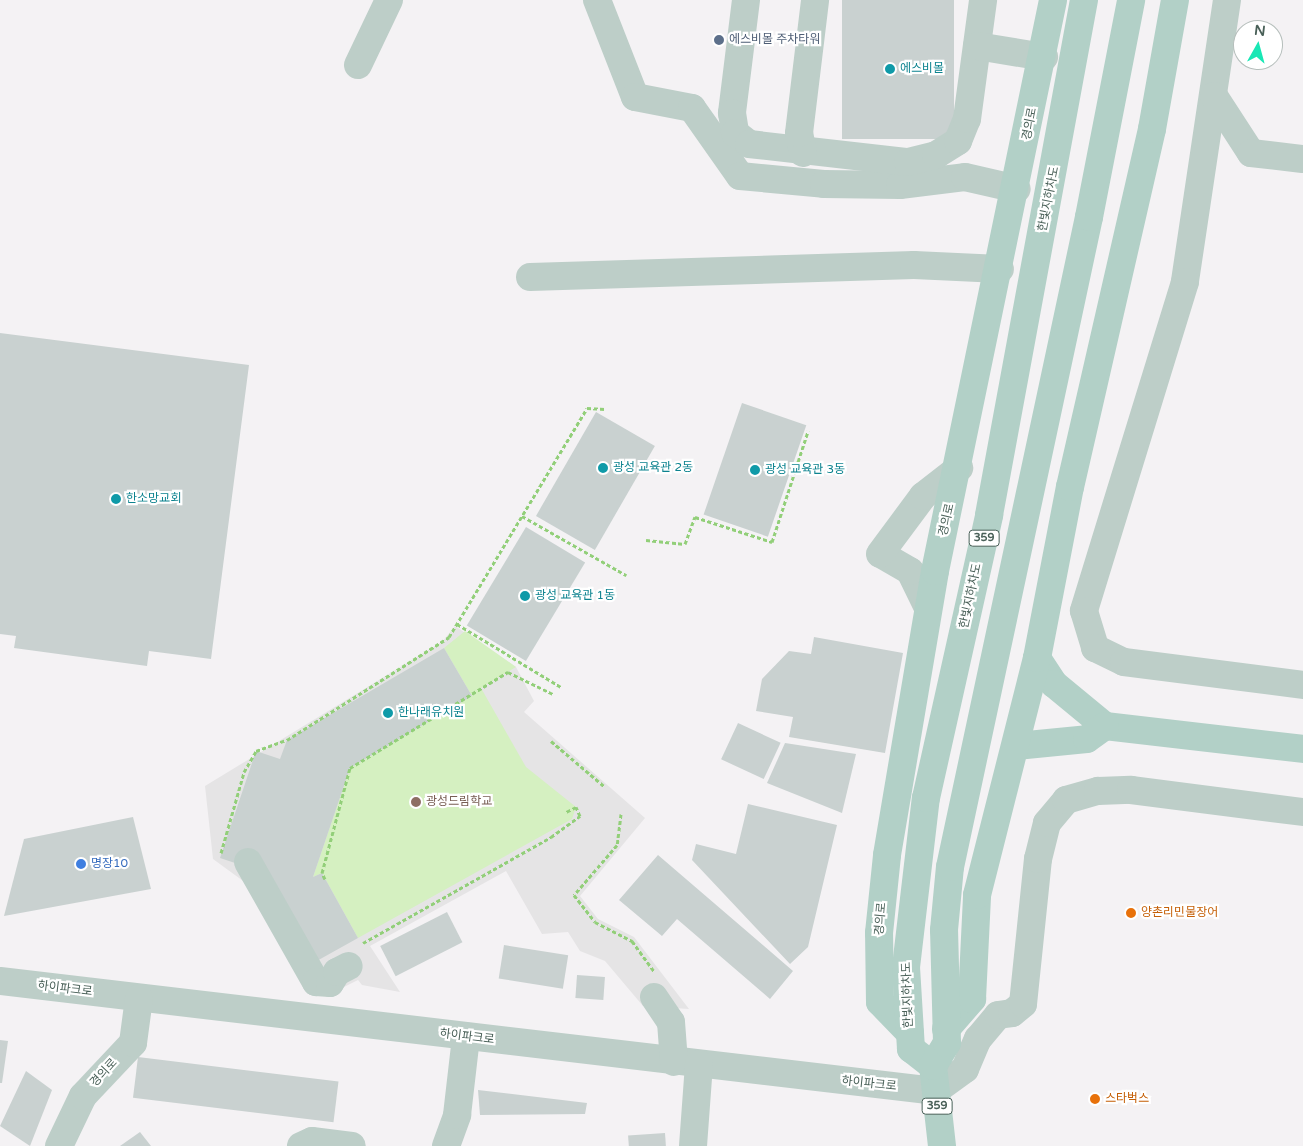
<!DOCTYPE html>
<html>
<head>
<meta charset="utf-8">
<style>
	body { margin:0 }
	#map { position:relative; width:1303px; height:1146px; overflow:hidden; background:#f4f2f4; font-family:"Varela Round","Noto Sans KR",sans-serif }
	div>[style] { position:absolute }
	[style*='--x'] { left:calc(var(--x)*1px); top:calc(var(--y)*1px); width:calc(var(--w)*1px); rotate:calc(var(--a)*1deg) }
	.education>* { inset:0; background:#e5e4e5 }
	.green>* { inset:0; background:#d5f0c1 }
	.building>* { inset:0; background:#c9d1d0; transform-origin:0 0 }
	.path>* { height:3px; margin-top:-1.5px; transform-origin:0; background:repeating-linear-gradient(90deg,#92cf79 0 4px,transparent 0 6.5px) }
	.minor>* { height:28px; margin:-14px; padding:0 14px; transform-origin:14px; border-radius:14px; background:#bdcec8 }
	.major>* { height:28px; margin:-14px; padding:0 14px; transform-origin:14px; border-radius:14px; background:#b2d0c7 }
	.dots>* { width:14px; height:14px; translate:-50% -50%; box-sizing:border-box; border:2px solid #fff; border-radius:50% }
	span { translate:-50% -50%; white-space:nowrap; text-align:center; line-height:1.15; -webkit-text-stroke:4.5px #fff; paint-order:stroke }
	.shield-label span { padding:1px 4px; background:#fff; border:1px solid; border-radius:4px; -webkit-text-stroke-width:0 }
	.shield-label { font-size:11px; color:#496058; font-weight:700 }
	.service-label { font-size:12px; color:#4e5e75 }
	.left { translate:0 -50%; text-align:left }
	.culture-label { font-size:12px; color:#0d838f }
	.street-label { font-size:12px; color:#496058 }
	.education-label { font-size:12px; color:#785e54 }
	.shop-label { font-size:12px; color:#366cbe }
	.food-label { font-size:12px; color:#c56008 }
	.north { position:absolute; left:1233px; top:20px; width:50px; height:50px; box-sizing:border-box; background:#fff; border:1px solid #b6bfbc; border-radius:50%; rotate:7deg; font-size:14px; font-weight:700; line-height:20px; text-align:center; color:#496058 }
	.north::after { content:''; display:block; margin:auto; width:18px; height:22px; background:#19e7b5; clip-path:polygon(50% 0,100% 100%,50% 72%,0 100%) }
</style>
</head>
<body>
<div id="map">
	<div class="education">
		<i style="clip-path:polygon(455px 626px,516px 667px,534px 701px,524px 712px,645px 818px,580px 896px,598px 919px,634px 937px,689px 1009px,643px 1006px,605px 961px,580px 951px,568px 932px,542px 934px,506px 871px,370px 946px,400px 992px,362px 985px,358px 980px,344px 987px,309px 984px,250px 886px,213px 859px,205px 786px,443px 641px)"></i>
	</div>
	<div class="green">
		<i style="clip-path:polygon(465px 631px,516px 667px,481px 688px,526px 767px,576px 807px,572px 819px,358px 938px,322px 873px,313px 877px,350px 768px,472px 696px,444px 648px)"></i>
	</div>
	<div class="building">
		<i style="left:842px;top:0;width:112px;height:139px"></i>
		<i style="clip-path:polygon(0 333px,249px 365px,211px 659px,149px 651px,147px 666px,14px 648px,16px 636px,0 634px)"></i>
		<i style="left:742px;top:403px;width:68px;height:118px;rotate:19deg"></i>
		<i style="left:596px;top:412px;width:68px;height:120px;rotate:30deg"></i>
		<i style="left:526px;top:527px;width:69px;height:115px;rotate:31deg"></i>
		<i style="clip-path:polygon(814px 637px,903px 653px,885px 753px,789px 737px,793px 717px,756px 711px,762px 679px,789px 651px,811px 654px)"></i>
		<i style="clip-path:polygon(444px 648px,472px 696px,350px 768px,313px 877px,322px 873px,358px 938px,297px 972px,238px 864px,220px 858px,256px 751px,280px 759px,287px 740px)"></i>
		<i style="left:738px;top:723px;width:47px;height:40px;rotate:25deg"></i>
		<i style="clip-path:polygon(785px 743px,856px 754px,842px 813px,767px 783px)"></i>
		<i style="clip-path:polygon(748px 804px,837px 825px,808px 947px,790px 964px,692px 860px,696px 844px,736px 854px)"></i>
		<i style="clip-path:polygon(133px 817px,151px 889px,4px 916px,24px 839px)"></i>
		<i style="clip-path:polygon(658px 855px,793px 971px,770px 999px,677px 919px,662px 936px,619px 900px)"></i>
		<i style="left:447px;top:912px;width:34px;height:75px;rotate:63deg"></i>
		<i style="left:504px;top:945px;width:65px;height:34px;rotate:9deg"></i>
		<i style="left:577px;top:975px;width:28px;height:23px;rotate:4deg"></i>
		<i style="clip-path:polygon(0 1040px,8px 1041px,2px 1083px,0 1083px)"></i>
		<i style="left:138px;top:1057px;width:202px;height:41px;rotate:7deg"></i>
		<i style="clip-path:polygon(26px 1071px,52px 1090px,30px 1146px,0 1126px)"></i>
		<i style="clip-path:polygon(478px 1090px,587px 1103px,585px 1114px,480px 1115px)"></i>
		<i style="clip-path:polygon(140px 1132px,151px 1146px,120px 1146px)"></i>
		<i style="left:665px;top:1133px;width:13px;height:37px;rotate:86deg"></i>
	</div>
	<div class="path">
		<i style="--x:522;--y:516;--w:120;--a:29.6"></i>
		<i style="--x:646;--y:540;--w:39;--a:6"></i>
		<i style="--x:685;--y:544;--w:29;--a:-70"></i>
		<i style="--x:695;--y:517;--w:81;--a:18"></i>
		<i style="--x:772;--y:542;--w:117;--a:-72"></i>
		<i style="--x:457;--y:624;--w:122;--a:31.2"></i>
		<i style="--x:551;--y:741;--w:71;--a:40.4"></i>
		<i style="--x:621;--y:814;--w:31;--a:97"></i>
		<i style="--x:617;--y:845;--w:66;--a:130.7"></i>
		<i style="--x:574;--y:895;--w:34;--a:52"></i>
		<i style="--x:595;--y:922;--w:42;--a:27.2"></i>
		<i style="--x:632;--y:941;--w:37;--a:54"></i>
		<i style="--x:221;--y:853;--w:84;--a:-74.1"></i>
		<i style="--x:244;--y:772;--w:24;--a:-60"></i>
		<i style="--x:256;--y:751;--w:33;--a:-20"></i>
		<i style="--x:287;--y:740;--w:192;--a:-32.4"></i>
		<i style="--x:449;--y:637;--w:267;--a:-58.9"></i>
		<i style="--x:587;--y:408;--w:18;--a:3"></i>
		<i style="--x:325;--y:879;--w:7;--a:-117"></i>
		<i style="--x:322;--y:873;--w:109;--a:-75.1"></i>
		<i style="--x:350;--y:768;--w:185;--a:-31.3"></i>
		<i style="--x:508;--y:672;--w:50;--a:26.1"></i>
		<i style="--x:363;--y:943;--w:216;--a:-29.4"></i>
		<i style="--x:551;--y:837;--w:36;--a:-36"></i>
		<i style="--x:580;--y:816;--w:10;--a:-114"></i>
		<i style="--x:576;--y:807;--w:11;--a:153"></i>
	</div>
	<div class="minor">
		<i style="--x:597;--y:0;--w:104;--a:68.6"></i>
		<i style="--x:635;--y:97;--w:58;--a:10.9"></i>
		<i style="--x:692;--y:108;--w:83;--a:54.8"></i>
		<i style="--x:740;--y:176;--w:84;--a:5.4"></i>
		<i style="--x:824;--y:184;--w:76;--a:0.8"></i>
		<i style="--x:900;--y:185;--w:65;--a:-7"></i>
		<i style="--x:965;--y:177;--w:53;--a:13"></i>
		<i style="--x:746;--y:0;--w:114;--a:97.1"></i>
		<i style="--x:732;--y:113;--w:20;--a:81"></i>
		<i style="--x:735;--y:133;--w:18;--a:38"></i>
		<i style="--x:749;--y:144;--w:160;--a:6.5"></i>
		<i style="--x:908;--y:162;--w:29;--a:-14"></i>
		<i style="--x:936;--y:155;--w:26;--a:-32"></i>
		<i style="--x:958;--y:141;--w:24;--a:-68"></i>
		<i style="--x:967;--y:119;--w:120;--a:-82.3"></i>
		<i style="--x:1227;--y:0;--w:285;--a:98.5"></i>
		<i style="--x:1185;--y:282;--w:344;--a:107.1"></i>
		<i style="--x:1084;--y:611;--w:39;--a:73"></i>
		<i style="--x:1095;--y:648;--w:32;--a:26"></i>
		<i style="--x:1124;--y:662;--w:180;--a:7.3"></i>
		<i style="--x:977;--y:46;--w:68;--a:9.3"></i>
		<i style="--x:358;--y:65;--w:72;--a:-64.5"></i>
		<i style="--x:1214;--y:96;--w:68;--a:57"></i>
		<i style="--x:1251;--y:153;--w:52;--a:6.6"></i>
		<i style="--x:803;--y:153;--w:20;--a:-101"></i>
		<i style="--x:799;--y:133;--w:134;--a:-83.1"></i>
		<i style="--x:530;--y:277;--w:384;--a:-1.8"></i>
		<i style="--x:914;--y:265;--w:86;--a:2.7"></i>
		<i style="--x:928;--y:608;--w:41;--a:-115.9"></i>
		<i style="--x:910;--y:571;--w:34;--a:-150"></i>
		<i style="--x:880;--y:554;--w:72;--a:-53.4"></i>
		<i style="--x:923;--y:496;--w:46;--a:-37.9"></i>
		<i style="--x:248;--y:862;--w:138;--a:60.5"></i>
		<i style="--x:316;--y:982;--w:14;--a:4"></i>
		<i style="--x:330;--y:983;--w:13;--a:-58"></i>
		<i style="--x:337;--y:972;--w:13;--a:-27"></i>
		<i style="--x:0;--y:981;--w:941;--a:6.71"></i>
		<i style="--x:935;--y:1091;--w:37;--a:-36"></i>
		<i style="--x:965;--y:1069;--w:33;--a:-67"></i>
		<i style="--x:978;--y:1039;--w:31;--a:-50"></i>
		<i style="--x:998;--y:1015;--w:14;--a:-8"></i>
		<i style="--x:1012;--y:1013;--w:14;--a:-39"></i>
		<i style="--x:1023;--y:1004;--w:146;--a:-84.1"></i>
		<i style="--x:1038;--y:859;--w:37;--a:-76"></i>
		<i style="--x:1047;--y:823;--w:30;--a:-50"></i>
		<i style="--x:1066;--y:800;--w:33;--a:-16"></i>
		<i style="--x:1098;--y:791;--w:33;--a:-2"></i>
		<i style="--x:1131;--y:790;--w:173;--a:7.3"></i>
		<i style="--x:654;--y:997;--w:30;--a:56"></i>
		<i style="--x:671;--y:1022;--w:40;--a:85.7"></i>
		<i style="--x:59;--y:1146;--w:55;--a:-64.4"></i>
		<i style="--x:83;--y:1096;--w:73;--a:-46.7"></i>
		<i style="--x:133;--y:1043;--w:45;--a:-82.4"></i>
		<i style="--x:301;--y:1146;--w:12;--a:-24"></i>
		<i style="--x:312;--y:1141;--w:40;--a:7.1"></i>
		<i style="--x:446;--y:1146;--w:33;--a:-70"></i>
		<i style="--x:457;--y:1115;--w:79;--a:-83.4"></i>
		<i style="--x:693;--y:1146;--w:82;--a:-85.8"></i>
	</div>
	<div class="major">
		<i style="--x:1037;--y:658;--w:31;--a:57"></i>
		<i style="--x:1054;--y:684;--w:66;--a:39.5"></i>
		<i style="--x:1105;--y:726;--w:199;--a:6.6"></i>
		<i style="--x:1016;--y:746;--w:71;--a:-5.6"></i>
		<i style="--x:1087;--y:739;--w:22;--a:-36"></i>
		<i style="--x:946;--y:1029;--w:40;--a:-49"></i>
		<i style="--x:972;--y:999;--w:104;--a:-87.2"></i>
		<i style="--x:977;--y:895;--w:244;--a:-75.8"></i>
		<i style="--x:1037;--y:658;--w:174;--a:-79.1"></i>
		<i style="--x:1070;--y:487;--w:367;--a:-77.1"></i>
		<i style="--x:1152;--y:129;--w:131;--a:-79.9"></i>
		<i style="--x:910;--y:1033;--w:43;--a:-134.1"></i>
		<i style="--x:880;--y:1002;--w:69;--a:-90.8"></i>
		<i style="--x:879;--y:933;--w:78;--a:-84.1"></i>
		<i style="--x:887;--y:855;--w:288;--a:-80.4"></i>
		<i style="--x:935;--y:571;--w:583;--a:-78.32"></i>
		<i style="--x:933;--y:1066;--w:28;--a:-142"></i>
		<i style="--x:911;--y:1049;--w:82;--a:-93.5"></i>
		<i style="--x:906;--y:967;--w:170;--a:-83.3"></i>
		<i style="--x:926;--y:798;--w:290;--a:-77.4"></i>
		<i style="--x:989;--y:515;--w:524;--a:-79.55"></i>
		<i style="--x:942;--y:1146;--w:81;--a:-96.4"></i>
		<i style="--x:933;--y:1066;--w:27;--a:-59"></i>
		<i style="--x:947;--y:1043;--w:113;--a:-91.5"></i>
		<i style="--x:944;--y:930;--w:63;--a:-84.6"></i>
		<i style="--x:950;--y:867;--w:665;--a:-77.93"></i>
		<i style="--x:1089;--y:217;--w:221;--a:-79"></i>
	</div>
	<div class="dots">
		<i style="left:719px;top:40px;background:#5c6f8a"></i>
		<i style="left:890px;top:69px;background:#0f9aa8"></i>
		<i style="left:603px;top:468px;background:#0f9aa8"></i>
		<i style="left:755px;top:470px;background:#0f9aa8"></i>
		<i style="left:116px;top:499px;background:#0f9aa8"></i>
		<i style="left:525px;top:596px;background:#0f9aa8"></i>
		<i style="left:388px;top:713px;background:#0f9aa8"></i>
		<i style="left:416px;top:802px;background:#8d6e63"></i>
		<i style="left:81px;top:864px;background:#3f7fe0"></i>
		<i style="left:1131px;top:913px;background:#e8710a"></i>
		<i style="left:1095px;top:1099px;background:#e8710a"></i>
	</div>
	<div class="shield-label">
		<span style="left:984px;top:538px">359</span>
		<span style="left:937px;top:1106px">359</span>
	</div>
	<div class="service-label">
		<span class="left" style="left:729px;top:40px">에스비몰 주차타워</span>
	</div>
	<div class="culture-label">
		<span class="left" style="left:900px;top:69px">에스비몰</span>
		<span class="left" style="left:613px;top:468px">광성 교육관 2동</span>
		<span class="left" style="left:765px;top:470px">광성 교육관 3동</span>
		<span class="left" style="left:126px;top:499px">한소망교회</span>
		<span class="left" style="left:535px;top:596px">광성 교육관 1동</span>
		<span class="left" style="left:398px;top:713px">한나래유치원</span>
	</div>
	<div class="street-label">
		<span style="left:1030px;top:124px;rotate:-79deg">경의로</span>
		<span style="left:1049px;top:199px;rotate:-79deg">한빛지하차도</span>
		<span style="left:947px;top:520px;rotate:-77deg">경의로</span>
		<span style="left:971px;top:596px;rotate:-78deg">한빛지하차도</span>
		<span style="left:881px;top:919px;rotate:-85deg">경의로</span>
		<span style="left:65px;top:989px;rotate:7deg">하이파크로</span>
		<span style="left:908px;top:995px;rotate:-92deg">한빛지하차도</span>
		<span style="left:467px;top:1037px;rotate:7deg">하이파크로</span>
		<span style="left:104px;top:1073px;rotate:-47deg">경의로</span>
		<span style="left:869px;top:1084px;rotate:6deg">하이파크로</span>
	</div>
	<div class="education-label">
		<span class="left" style="left:426px;top:802px">광성드림학교</span>
	</div>
	<div class="shop-label">
		<span class="left" style="left:91px;top:864px">명장10</span>
	</div>
	<div class="food-label">
		<span class="left" style="left:1141px;top:913px">양촌리민물장어</span>
		<span class="left" style="left:1105px;top:1099px">스타벅스</span>
	</div>
	<div class="north">N</div>
</div>
</body>
</html>
